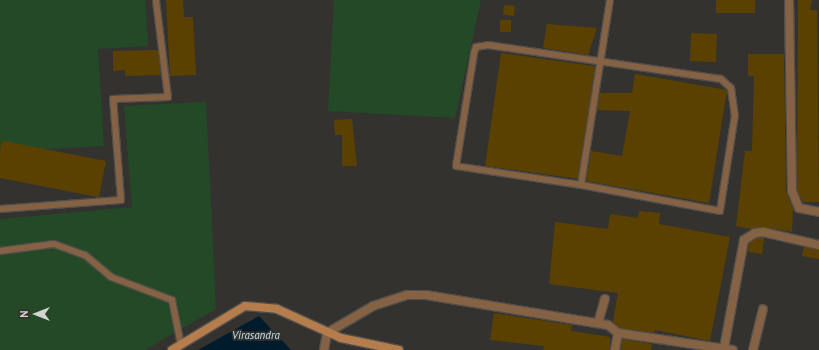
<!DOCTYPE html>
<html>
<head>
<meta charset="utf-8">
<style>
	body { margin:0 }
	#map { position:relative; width:819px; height:350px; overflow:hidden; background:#34322f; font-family:"PT Sans",sans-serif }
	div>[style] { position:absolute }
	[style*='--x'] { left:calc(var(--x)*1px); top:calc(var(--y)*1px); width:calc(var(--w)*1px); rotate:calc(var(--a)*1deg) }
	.green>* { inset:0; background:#244926 }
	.water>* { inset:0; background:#001b2b }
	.building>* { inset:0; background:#5b4101; transform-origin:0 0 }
	.roads { filter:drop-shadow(1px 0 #514f4c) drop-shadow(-1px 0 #514f4c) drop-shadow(0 1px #514f4c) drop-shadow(0 -1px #514f4c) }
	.lane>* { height:6px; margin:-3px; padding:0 3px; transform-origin:3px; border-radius:3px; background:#866245 }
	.street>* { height:8px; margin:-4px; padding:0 4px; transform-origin:4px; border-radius:4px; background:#866245 }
	.secondary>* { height:8px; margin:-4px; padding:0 4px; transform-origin:4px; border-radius:4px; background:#b57c4c }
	span { translate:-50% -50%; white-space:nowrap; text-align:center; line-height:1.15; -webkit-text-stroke:3.5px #34322f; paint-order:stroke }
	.water-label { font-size:11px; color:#bfe0f3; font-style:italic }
	.north { position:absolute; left:16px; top:294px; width:40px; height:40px; -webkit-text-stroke:3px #34322f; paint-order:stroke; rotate:270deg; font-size:11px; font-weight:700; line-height:16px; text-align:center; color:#d4d3d1 }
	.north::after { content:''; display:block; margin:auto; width:14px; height:18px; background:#d4d3d1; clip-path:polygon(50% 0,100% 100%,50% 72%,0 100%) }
</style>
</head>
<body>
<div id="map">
	<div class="green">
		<i style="clip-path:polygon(0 0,145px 0,148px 46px,98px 49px,104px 146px,0 152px)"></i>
		<i style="clip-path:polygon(334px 0,481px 0,455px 118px,328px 111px)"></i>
		<i style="clip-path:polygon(206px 102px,216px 309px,145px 350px,0 350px,0 219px,132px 207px,124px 106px)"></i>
	</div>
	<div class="water">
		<i style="clip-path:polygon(259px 316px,291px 350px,198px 350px)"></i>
	</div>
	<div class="building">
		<i style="clip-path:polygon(166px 0,183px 0,184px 17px,193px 17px,196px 75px,170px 76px)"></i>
		<i style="left:716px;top:0;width:39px;height:13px"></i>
		<i style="clip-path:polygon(798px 0,812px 0,810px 10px,817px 10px,819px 202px,803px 202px,797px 190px)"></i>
		<i style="left:504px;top:5px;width:11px;height:10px;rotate:5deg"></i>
		<i style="left:500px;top:20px;width:11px;height:12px"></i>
		<i style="clip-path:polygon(547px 24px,597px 28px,588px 55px,543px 48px)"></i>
		<i style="left:691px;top:33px;width:26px;height:28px;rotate:2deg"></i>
		<i style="clip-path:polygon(158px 50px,161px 75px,125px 76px,125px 70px,113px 71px,113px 51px)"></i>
		<i style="left:501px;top:53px;width:95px;height:114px;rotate:8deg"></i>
		<i style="clip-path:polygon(748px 54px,784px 54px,786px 191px,793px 209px,792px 232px,764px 227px,751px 229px,736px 226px,745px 151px,752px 151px,754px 76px,748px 76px)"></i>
		<i style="clip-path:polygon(635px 74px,727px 90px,709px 203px,586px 181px,591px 151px,622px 156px,627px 128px,630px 111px,597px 110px,600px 93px,632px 93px)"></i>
		<i style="clip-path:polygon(352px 119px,357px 166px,342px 166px,342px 135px,335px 135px,334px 120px)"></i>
		<i style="left:106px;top:161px;width:37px;height:106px;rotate:101deg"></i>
		<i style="clip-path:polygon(639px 211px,660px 213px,659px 224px,730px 237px,710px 341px,655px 330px,654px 333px,620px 328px,613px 322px,618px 293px,549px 284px,555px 222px,608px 229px,610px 214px,638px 218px)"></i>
		<i style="clip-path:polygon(757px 238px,764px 238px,762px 254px,748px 252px,749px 243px)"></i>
		<i style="clip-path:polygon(804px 247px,819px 250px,819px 259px,802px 256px)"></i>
		<i style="clip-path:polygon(494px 313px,572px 325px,571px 331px,610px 337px,610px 334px,610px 350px,543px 350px,544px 346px,490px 340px)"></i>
		<i style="clip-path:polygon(622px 339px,652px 344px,651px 350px,621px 350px)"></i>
	</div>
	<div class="roads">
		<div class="lane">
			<i style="--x:488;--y:45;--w:235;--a:8.3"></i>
			<i style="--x:721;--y:79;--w:13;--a:42"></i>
			<i style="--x:731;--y:88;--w:27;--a:82"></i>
			<i style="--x:735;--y:115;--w:97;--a:98.9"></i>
			<i style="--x:720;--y:211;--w:141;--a:-169.4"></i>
			<i style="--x:581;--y:185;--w:126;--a:-171.4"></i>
			<i style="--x:456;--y:166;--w:114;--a:-80.9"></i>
			<i style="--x:474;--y:53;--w:6;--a:-72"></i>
			<i style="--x:476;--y:47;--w:12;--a:-9"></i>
			<i style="--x:581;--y:185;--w:187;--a:-81.1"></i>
			<i style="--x:0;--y:209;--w:121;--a:-4.3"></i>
			<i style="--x:121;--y:200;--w:101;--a:-94.5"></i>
			<i style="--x:113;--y:99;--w:55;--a:-2.1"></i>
			<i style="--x:168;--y:97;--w:97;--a:-97.1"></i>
			<i style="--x:0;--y:251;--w:54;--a:-7.4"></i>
			<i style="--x:54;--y:244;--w:33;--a:20"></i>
			<i style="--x:85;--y:255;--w:34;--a:40"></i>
			<i style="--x:111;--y:277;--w:65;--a:20.7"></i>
			<i style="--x:172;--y:300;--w:46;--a:78.7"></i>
		</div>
		<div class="street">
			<i style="--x:789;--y:0;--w:191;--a:89.1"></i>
			<i style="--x:792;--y:191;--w:18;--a:68"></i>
			<i style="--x:799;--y:208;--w:20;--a:11"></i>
			<i style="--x:598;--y:323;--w:25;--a:-74"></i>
			<i style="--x:618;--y:333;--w:116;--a:8.4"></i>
			<i style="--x:724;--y:348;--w:110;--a:-79.5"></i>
			<i style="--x:744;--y:240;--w:13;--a:-32"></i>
			<i style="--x:755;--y:233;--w:8;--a:-7"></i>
			<i style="--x:763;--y:232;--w:57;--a:13.1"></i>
			<i style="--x:324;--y:350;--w:17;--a:-80"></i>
			<i style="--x:327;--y:333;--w:53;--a:-30.4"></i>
			<i style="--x:373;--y:306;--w:36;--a:-18"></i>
			<i style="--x:407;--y:295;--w:19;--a:0"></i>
			<i style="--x:426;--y:295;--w:184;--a:9.4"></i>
			<i style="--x:608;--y:325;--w:13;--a:39"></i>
			<i style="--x:618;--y:333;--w:17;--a:100"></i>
			<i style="--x:753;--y:350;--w:42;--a:-76.3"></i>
		</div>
		<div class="secondary">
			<i style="--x:172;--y:350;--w:85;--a:-31.1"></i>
			<i style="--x:245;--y:306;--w:32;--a:5"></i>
			<i style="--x:277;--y:309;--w:70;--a:24.4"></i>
			<i style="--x:341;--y:338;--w:59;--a:11.7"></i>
		</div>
	</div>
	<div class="water-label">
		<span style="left:256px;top:335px">Virasandra</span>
	</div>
	<div class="north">N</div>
</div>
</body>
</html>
